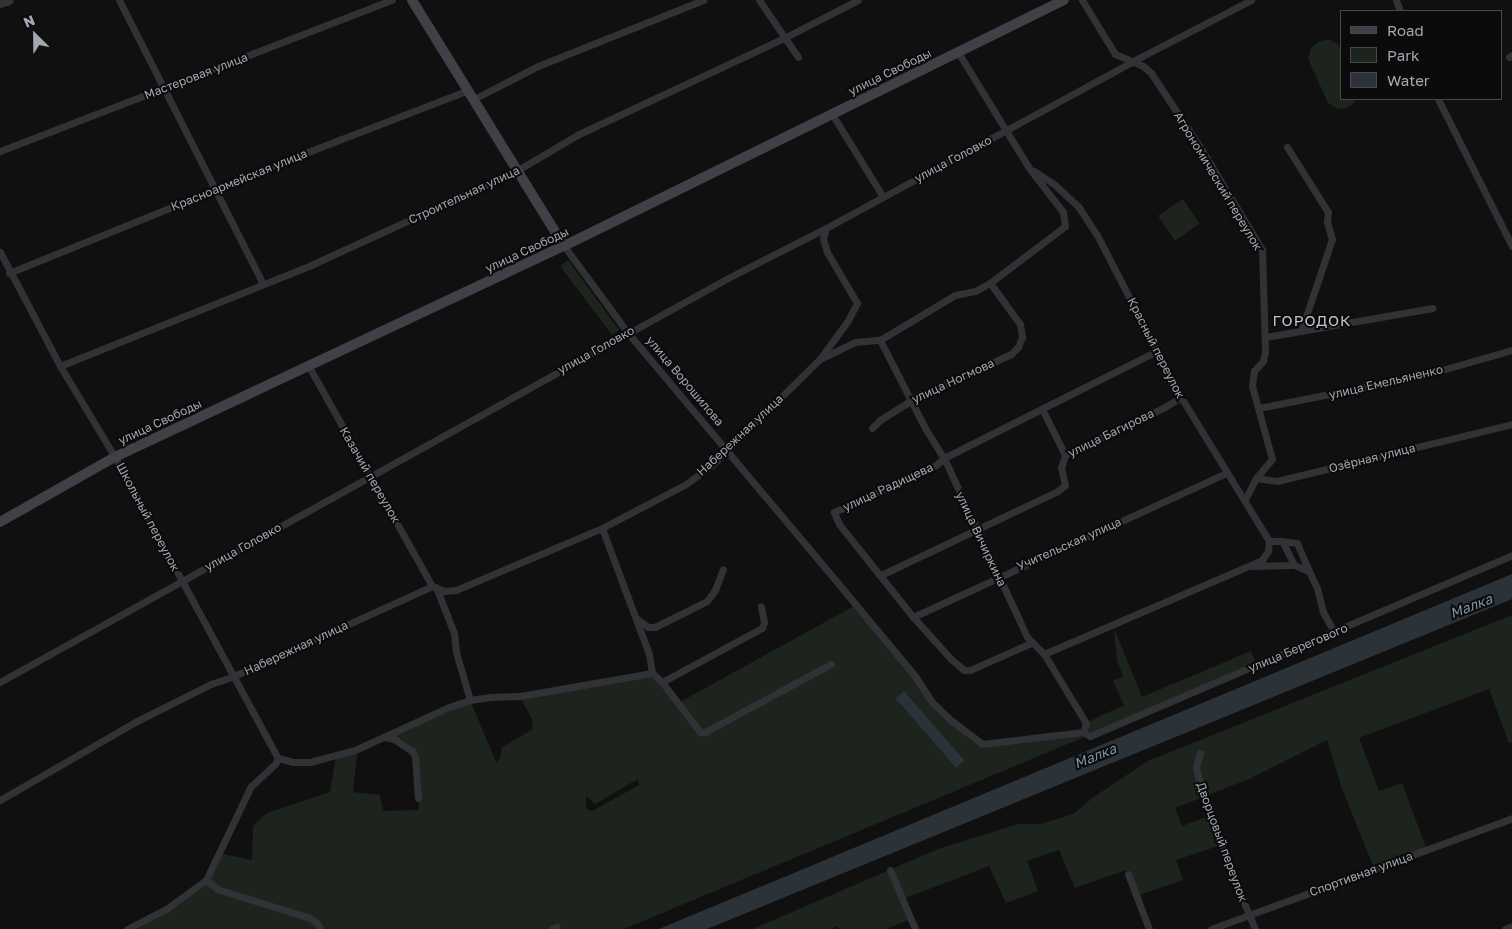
<!DOCTYPE html>
<html>
<head>
<meta charset="utf-8">
<style>
	body { margin:0 }
	#map { position:relative; width:1512px; height:929px; overflow:hidden; background:#101011; font-family:"Golos Text",sans-serif }
	div>[style] { position:absolute }
	[style*='--x'] { left:calc(var(--x)*1px); top:calc(var(--y)*1px); width:calc(var(--w)*1px); rotate:calc(var(--a)*1deg) }
	.green>* { inset:0; background:#1d231d; transform-origin:0 0 }
	.water>* { inset:0; background:#2b3238; transform-origin:0 0 }
	.minor>* { height:7px; margin:-3.5px; padding:0 3.5px; transform-origin:3.5px; border-radius:3.5px; background:#313236 }
	.tertiary>* { height:9px; margin:-4.5px; padding:0 4.5px; transform-origin:4.5px; border-radius:4.5px; background:#313236 }
	.secondary>* { height:10px; margin:-5px; padding:0 5px; transform-origin:5px; border-radius:5px; background:#3f4146 }
	span { translate:-50% -50%; white-space:nowrap; text-align:center; line-height:1.15; -webkit-text-stroke:4px #0b0b0c; paint-order:stroke }
	.street-label { font-size:12px; color:#a2a7b1 }
	.water-label { font-size:14px; color:#7b95aa; font-style:italic }
	.quarter-label { font-size:15px; color:#c3c6cd; letter-spacing:1px }
	.legend { position:absolute; left:1340px; top:10px; width:162px; height:90px; box-sizing:border-box; background:#0b0b0c; border:1px solid #47494e; margin:0; padding:6px 9px; list-style:none; font-size:15px; color:#a2a7b1 }
	.legend li { display:flex; align-items:center; gap:10px; height:25px }
	.legend b { width:25px; border:1px solid #47494e }
	.north { position:absolute; left:10px; top:10px; width:50px; height:50px; -webkit-text-stroke:4px #0b0b0c; paint-order:stroke; rotate:337deg; font-size:14px; font-weight:700; line-height:20px; text-align:center; color:#a2a7b1 }
	.north::after { content:''; display:block; margin:auto; width:18px; height:22px; background:#a2a7b1; clip-path:polygon(50% 0,100% 100%,50% 72%,0 100%) }
</style>
</head>
<body>
<div id="map">
	<div class="green">
		<i style="clip-path:polygon(1329px 39px,1338px 44px,1341px 50px,1341px 99px,1356px 99px,1353px 104px,1345px 108px,1338px 109px,1328px 103px,1308px 59px,1311px 48px,1318px 42px)"></i>
		<i style="left:1183px;top:199px;width:30px;height:30px;rotate:56deg"></i>
		<i style="clip-path:polygon(568px 260px,619px 330px,612px 335px,560px 266px)"></i>
		<i style="clip-path:polygon(evenodd,856px 605px,932px 702px,982px 744px,1083px 732px,1086px 723px,1124px 705px,1113px 681px,1123px 676px,1117px 661px,1114px 628px,1142px 697px,1251px 651px,1257px 665px,624px 929px,127px 929px,166px 909px,206px 880px,218px 853px,252px 860px,253px 826px,267px 813px,330px 792px,336px 756px,355px 750px,357px 756px,353px 792px,380px 795px,383px 811px,419px 810px,413px 751px,384px 737px,470px 700px,496px 762px,500px 759px,502px 747px,532px 730px,533px 722px,520px 696px,652px 673px,678px 703px,856px 605px,638px 779px,639px 785px,592px 811px,586px 809px,586px 796px,595px 804px,638px 779px)"></i>
		<i style="clip-path:polygon(1512px 615px,1512px 742px,1509px 743px,1489px 689px,1359px 738px,1379px 791px,1402px 783px,1427px 850px,1374px 868px,1341px 786px,1327px 740px,1249px 779px,1175px 808px,1182px 826px,1211px 815px,1221px 845px,1176px 860px,1183px 880px,1137px 896px,1126px 870px,1075px 888px,1059px 850px,1027px 861px,1038px 891px,1006px 903px,989px 866px,903px 899px,911px 919px,886px 929px,839px 929px,838px 926px,831px 929px,753px 929px,938px 849px,1018px 824px,1041px 824px,1073px 814px,1095px 796px,1148px 761px)"></i>
	</div>
	<div class="water">
		<i style="clip-path:polygon(1512px 574px,1512px 599px,707px 929px,659px 929px)"></i>
		<i style="left:904px;top:691px;width:92px;height:11px;rotate:49deg"></i>
	</div>
	<div class="minor">
		<i style="--x:119;--y:0;--w:318;--a:63.1"></i>
		<i style="--x:759;--y:0;--w:69;--a:55.6"></i>
		<i style="--x:1082;--y:0;--w:63;--a:58.6"></i>
		<i style="--x:1115;--y:54;--w:30;--a:23"></i>
		<i style="--x:1143;--y:66;--w:11;--a:41"></i>
		<i style="--x:1151;--y:73;--w:92;--a:56.5"></i>
		<i style="--x:1202;--y:150;--w:117;--a:59"></i>
		<i style="--x:1262;--y:250;--w:102;--a:88.3"></i>
		<i style="--x:1265;--y:352;--w:9;--a:103"></i>
		<i style="--x:1263;--y:361;--w:13;--a:132"></i>
		<i style="--x:1254;--y:371;--w:15;--a:98"></i>
		<i style="--x:1252;--y:386;--w:76;--a:74.7"></i>
		<i style="--x:1272;--y:459;--w:25;--a:130"></i>
		<i style="--x:1256;--y:478;--w:25;--a:117"></i>
		<i style="--x:1396;--y:0;--w:12;--a:70"></i>
		<i style="--x:1509;--y:57;--w:4;--a:-34"></i>
		<i style="--x:474;--y:99;--w:72;--a:-27.3"></i>
		<i style="--x:538;--y:66;--w:178;--a:-21.8"></i>
		<i style="--x:1438;--y:99;--w:165;--a:63.3"></i>
		<i style="--x:832;--y:114;--w:97;--a:58.4"></i>
		<i style="--x:1287;--y:147;--w:77;--a:57.8"></i>
		<i style="--x:1328;--y:212;--w:10;--a:96"></i>
		<i style="--x:1327;--y:222;--w:18;--a:74"></i>
		<i style="--x:1332;--y:239;--w:97;--a:108.6"></i>
		<i style="--x:0;--y:151;--w:420;--a:-21.1"></i>
		<i style="--x:1034;--y:171;--w:24;--a:33"></i>
		<i style="--x:1054;--y:184;--w:33;--a:43"></i>
		<i style="--x:1078;--y:206;--w:35;--a:57"></i>
		<i style="--x:1097;--y:235;--w:179;--a:62.7"></i>
		<i style="--x:1179;--y:394;--w:172;--a:58.5"></i>
		<i style="--x:564;--y:246;--w:108;--a:53.7"></i>
		<i style="--x:628;--y:333;--w:317;--a:50"></i>
		<i style="--x:832;--y:576;--w:130;--a:50.3"></i>
		<i style="--x:915;--y:676;--w:31;--a:57"></i>
		<i style="--x:932;--y:702;--w:28;--a:44"></i>
		<i style="--x:952;--y:721;--w:38;--a:37"></i>
		<i style="--x:982;--y:744;--w:102;--a:-6.8"></i>
		<i style="--x:0;--y:252;--w:129;--a:62.2"></i>
		<i style="--x:60;--y:366;--w:106;--a:58.9"></i>
		<i style="--x:115;--y:457;--w:342;--a:61.6"></i>
		<i style="--x:9;--y:273;--w:295;--a:-22.1"></i>
		<i style="--x:282;--y:162;--w:200;--a:-21.1"></i>
		<i style="--x:1266;--y:337;--w:169;--a:-9.9"></i>
		<i style="--x:880;--y:340;--w:99;--a:62.9"></i>
		<i style="--x:925;--y:428;--w:36;--a:58"></i>
		<i style="--x:944;--y:458;--w:197;--a:65.1"></i>
		<i style="--x:1027;--y:637;--w:24;--a:45"></i>
		<i style="--x:1044;--y:654;--w:81;--a:58.7"></i>
		<i style="--x:1086;--y:723;--w:9;--a:108"></i>
		<i style="--x:822;--y:358;--w:37;--a:-26"></i>
		<i style="--x:855;--y:342;--w:25;--a:-5"></i>
		<i style="--x:880;--y:340;--w:87;--a:-31"></i>
		<i style="--x:955;--y:295;--w:20;--a:-11"></i>
		<i style="--x:975;--y:291;--w:17;--a:-28"></i>
		<i style="--x:990;--y:283;--w:94;--a:-37.2"></i>
		<i style="--x:1065;--y:226;--w:14;--a:-98"></i>
		<i style="--x:1063;--y:212;--w:56;--a:-127.7"></i>
		<i style="--x:1029;--y:168;--w:136;--a:-121.5"></i>
		<i style="--x:308;--y:365;--w:253;--a:60.7"></i>
		<i style="--x:60;--y:366;--w:271;--a:-21.9"></i>
		<i style="--x:311;--y:265;--w:226;--a:-24.6"></i>
		<i style="--x:516;--y:171;--w:73;--a:-30.4"></i>
		<i style="--x:579;--y:134;--w:226;--a:-25.1"></i>
		<i style="--x:784;--y:38;--w:83;--a:-27.2"></i>
		<i style="--x:1259;--y:408;--w:165;--a:-11.2"></i>
		<i style="--x:1421;--y:376;--w:95;--a:-15.9"></i>
		<i style="--x:1042;--y:409;--w:51;--a:63.4"></i>
		<i style="--x:872;--y:428;--w:11;--a:-45"></i>
		<i style="--x:880;--y:420;--w:31;--a:-32"></i>
		<i style="--x:906;--y:404;--w:8;--a:-45"></i>
		<i style="--x:912;--y:398;--w:50;--a:-22.4"></i>
		<i style="--x:958;--y:379;--w:59;--a:-25.3"></i>
		<i style="--x:1011;--y:354;--w:10;--a:-45"></i>
		<i style="--x:1018;--y:347;--w:11;--a:-68"></i>
		<i style="--x:1022;--y:337;--w:13;--a:-99"></i>
		<i style="--x:1020;--y:324;--w:51;--a:-126.2"></i>
		<i style="--x:1256;--y:478;--w:21;--a:8"></i>
		<i style="--x:1277;--y:481;--w:242;--a:-13.6"></i>
		<i style="--x:1269;--y:541;--w:13;--a:0"></i>
		<i style="--x:1282;--y:541;--w:27;--a:63"></i>
		<i style="--x:1282;--y:541;--w:15;--a:8"></i>
		<i style="--x:1297;--y:543;--w:30;--a:67"></i>
		<i style="--x:1252;--y:566;--w:42;--a:-1.4"></i>
		<i style="--x:1294;--y:565;--w:16;--a:22"></i>
		<i style="--x:1309;--y:571;--w:19;--a:65"></i>
		<i style="--x:1317;--y:588;--w:25;--a:76"></i>
		<i style="--x:1323;--y:612;--w:23;--a:61"></i>
		<i style="--x:881;--y:575;--w:196;--a:-25.4"></i>
		<i style="--x:1058;--y:491;--w:9;--a:-41"></i>
		<i style="--x:1065;--y:485;--w:17;--a:-103"></i>
		<i style="--x:1061;--y:468;--w:14;--a:-73"></i>
		<i style="--x:1065;--y:455;--w:109;--a:-25.6"></i>
		<i style="--x:1163;--y:408;--w:21;--a:-31"></i>
		<i style="--x:913;--y:617;--w:345;--a:-24.7"></i>
		<i style="--x:636;--y:618;--w:15;--a:37"></i>
		<i style="--x:648;--y:627;--w:7;--a:0"></i>
		<i style="--x:655;--y:627;--w:58;--a:-26.6"></i>
		<i style="--x:707;--y:601;--w:14;--a:-54"></i>
		<i style="--x:715;--y:590;--w:22;--a:-69"></i>
		<i style="--x:1031;--y:643;--w:67;--a:156.1"></i>
		<i style="--x:970;--y:670;--w:6;--a:180"></i>
		<i style="--x:964;--y:670;--w:17;--a:-140"></i>
		<i style="--x:951;--y:659;--w:57;--a:-132.1"></i>
		<i style="--x:913;--y:617;--w:119;--a:-128.5"></i>
		<i style="--x:839;--y:524;--w:13;--a:-113"></i>
		<i style="--x:834;--y:512;--w:112;--a:-24.7"></i>
		<i style="--x:936;--y:465;--w:11;--a:-41"></i>
		<i style="--x:944;--y:458;--w:238;--a:-26.7"></i>
		<i style="--x:1044;--y:654;--w:237;--a:-23.3"></i>
		<i style="--x:1262;--y:560;--w:11;--a:-56"></i>
		<i style="--x:1268;--y:551;--w:10;--a:-84"></i>
		<i style="--x:652;--y:673;--w:13;--a:42"></i>
		<i style="--x:662;--y:682;--w:63;--a:52.8"></i>
		<i style="--x:700;--y:732;--w:5;--a:0"></i>
		<i style="--x:705;--y:732;--w:143;--a:-28.4"></i>
		<i style="--x:0;--y:682;--w:830;--a:-29.03"></i>
		<i style="--x:726;--y:279;--w:112;--a:-27"></i>
		<i style="--x:826;--y:228;--w:349;--a:-28.5"></i>
		<i style="--x:1133;--y:61;--w:133;--a:-27.3"></i>
		<i style="--x:662;--y:682;--w:114;--a:-28.4"></i>
		<i style="--x:762;--y:628;--w:6;--a:-72"></i>
		<i style="--x:764;--y:622;--w:16;--a:-101"></i>
		<i style="--x:470;--y:700;--w:21;--a:-8"></i>
		<i style="--x:491;--y:697;--w:29;--a:-2"></i>
		<i style="--x:520;--y:696;--w:134;--a:-9.9"></i>
		<i style="--x:652;--y:673;--w:19;--a:-99"></i>
		<i style="--x:649;--y:654;--w:134;--a:-110.5"></i>
		<i style="--x:1083;--y:732;--w:8;--a:30"></i>
		<i style="--x:1090;--y:736;--w:459;--a:-23.2"></i>
		<i style="--x:385;--y:737;--w:9;--a:13"></i>
		<i style="--x:394;--y:739;--w:22;--a:34"></i>
		<i style="--x:412;--y:751;--w:7;--a:63"></i>
		<i style="--x:415;--y:757;--w:41;--a:85.8"></i>
		<i style="--x:1200;--y:753;--w:15;--a:106"></i>
		<i style="--x:1196;--y:767;--w:22;--a:77"></i>
		<i style="--x:1201;--y:788;--w:81;--a:70.4"></i>
		<i style="--x:1228;--y:864;--w:70;--a:67.4"></i>
		<i style="--x:278;--y:758;--w:16;--a:15"></i>
		<i style="--x:293;--y:762;--w:17;--a:0"></i>
		<i style="--x:310;--y:762;--w:47;--a:-14.9"></i>
		<i style="--x:355;--y:750;--w:103;--a:-24.6"></i>
		<i style="--x:449;--y:707;--w:22;--a:-18"></i>
		<i style="--x:470;--y:700;--w:50;--a:-106.3"></i>
		<i style="--x:456;--y:652;--w:19;--a:-96"></i>
		<i style="--x:454;--y:633;--w:49;--a:-111.4"></i>
		<i style="--x:278;--y:758;--w:7;--a:117"></i>
		<i style="--x:275;--y:764;--w:33;--a:137"></i>
		<i style="--x:251;--y:786;--w:104;--a:115.6"></i>
		<i style="--x:206;--y:880;--w:14;--a:39"></i>
		<i style="--x:217;--y:889;--w:97;--a:17.3"></i>
		<i style="--x:310;--y:918;--w:9;--a:36"></i>
		<i style="--x:317;--y:923;--w:7;--a:63"></i>
		<i style="--x:0;--y:800;--w:156;--a:-30"></i>
		<i style="--x:135;--y:722;--w:85;--a:-26.6"></i>
		<i style="--x:211;--y:684;--w:24;--a:-19"></i>
		<i style="--x:234;--y:676;--w:217;--a:-24.4"></i>
		<i style="--x:432;--y:586;--w:13;--a:23"></i>
		<i style="--x:444;--y:591;--w:12;--a:-5"></i>
		<i style="--x:456;--y:590;--w:159;--a:-23"></i>
		<i style="--x:602;--y:528;--w:95;--a:-27.6"></i>
		<i style="--x:686;--y:484;--w:32;--a:-36"></i>
		<i style="--x:712;--y:465;--w:150;--a:-44.5"></i>
		<i style="--x:819;--y:360;--w:47;--a:-53.6"></i>
		<i style="--x:847;--y:322;--w:21;--a:-62"></i>
		<i style="--x:857;--y:303;--w:59;--a:-120.5"></i>
		<i style="--x:827;--y:252;--w:14;--a:-107"></i>
		<i style="--x:823;--y:239;--w:11;--a:-75"></i>
		<i style="--x:890;--y:870;--w:64;--a:67"></i>
		<i style="--x:1128;--y:874;--w:59;--a:69.1"></i>
		<i style="--x:127;--y:929;--w:44;--a:-27.1"></i>
		<i style="--x:166;--y:909;--w:49;--a:-35.9"></i>
		<i style="--x:552;--y:929;--w:5;--a:-22"></i>
		<i style="--x:1211;--y:929;--w:321;--a:-20.2"></i>
		<i style="--x:1505;--y:929;--w:8;--a:-23"></i>
	</div>
	<div class="tertiary">
		<i style="--x:0;--y:3;--w:9;--a:-18"></i>
	</div>
	<div class="secondary">
		<i style="--x:412;--y:0;--w:289;--a:58.3"></i>
		<i style="--x:0;--y:522;--w:132;--a:-29.5"></i>
		<i style="--x:115;--y:457;--w:496;--a:-25.2"></i>
		<i style="--x:564;--y:246;--w:557;--a:-26.2"></i>
	</div>
	<div class="street-label">
		<span style="left:890px;top:72px;rotate:-26deg">улица Свободы</span>
		<span style="left:196px;top:76px;rotate:-21deg">Мастеровая улица</span>
		<span style="left:953px;top:159px;rotate:-28deg">улица Головко</span>
		<span style="left:239px;top:180px;rotate:-22deg">Красноармейская улица</span>
		<span style="left:1218px;top:181px;rotate:59deg">Агрономический переулок</span>
		<span style="left:464px;top:195px;rotate:-25deg">Строительная улица</span>
		<span style="left:527px;top:250px;rotate:-25deg">улица Свободы</span>
		<span style="left:1156px;top:348px;rotate:63deg">Красный переулок</span>
		<span style="left:596px;top:350px;rotate:-29deg">улица Головко</span>
		<span style="left:685px;top:381px;rotate:50deg">улица Ворошилова</span>
		<span style="left:953px;top:381px;rotate:-25deg">улица Ногмова</span>
		<span style="left:1386px;top:382px;rotate:-13deg">улица Емельяненко</span>
		<span style="left:160px;top:422px;rotate:-25deg">улица Свободы</span>
		<span style="left:1111px;top:433px;rotate:-26deg">улица Багирова</span>
		<span style="left:740px;top:435px;rotate:-43deg">Набережная улица</span>
		<span style="left:1372px;top:458px;rotate:-14deg">Озёрная улица</span>
		<span style="left:370px;top:475px;rotate:60deg">Казачий переулок</span>
		<span style="left:888px;top:487px;rotate:-25deg">улица Радищева</span>
		<span style="left:148px;top:517px;rotate:62deg">Школьный переулок</span>
		<span style="left:981px;top:539px;rotate:65deg">улица Вичиркина</span>
		<span style="left:1069px;top:544px;rotate:-24deg">Учительская улица</span>
		<span style="left:243px;top:547px;rotate:-29deg">улица Головко</span>
		<span style="left:296px;top:648px;rotate:-25deg">Набережная улица</span>
		<span style="left:1298px;top:648px;rotate:-23deg">улица Берегового</span>
		<span style="left:1222px;top:842px;rotate:70deg">Дворцовый переулок</span>
		<span style="left:1361px;top:874px;rotate:-20deg">Спортивная улица</span>
	</div>
	<div class="water-label">
		<span style="left:1471px;top:606px;rotate:-21deg">Малка</span>
		<span style="left:1095px;top:756px;rotate:-22deg">Малка</span>
	</div>
	<div class="quarter-label">
		<span style="left:1312px;top:321px">ГОРОДОК</span>
	</div>
	<ul class="legend">
	<li><b style="height:6px;background:#3f4146"></b>Road</li>
	<li><b style="height:14px;background:#1d231d"></b>Park</li>
	<li><b style="height:14px;background:#2b3238"></b>Water</li>
	</ul>
	<div class="north">N</div>
</div>
</body>
</html>
